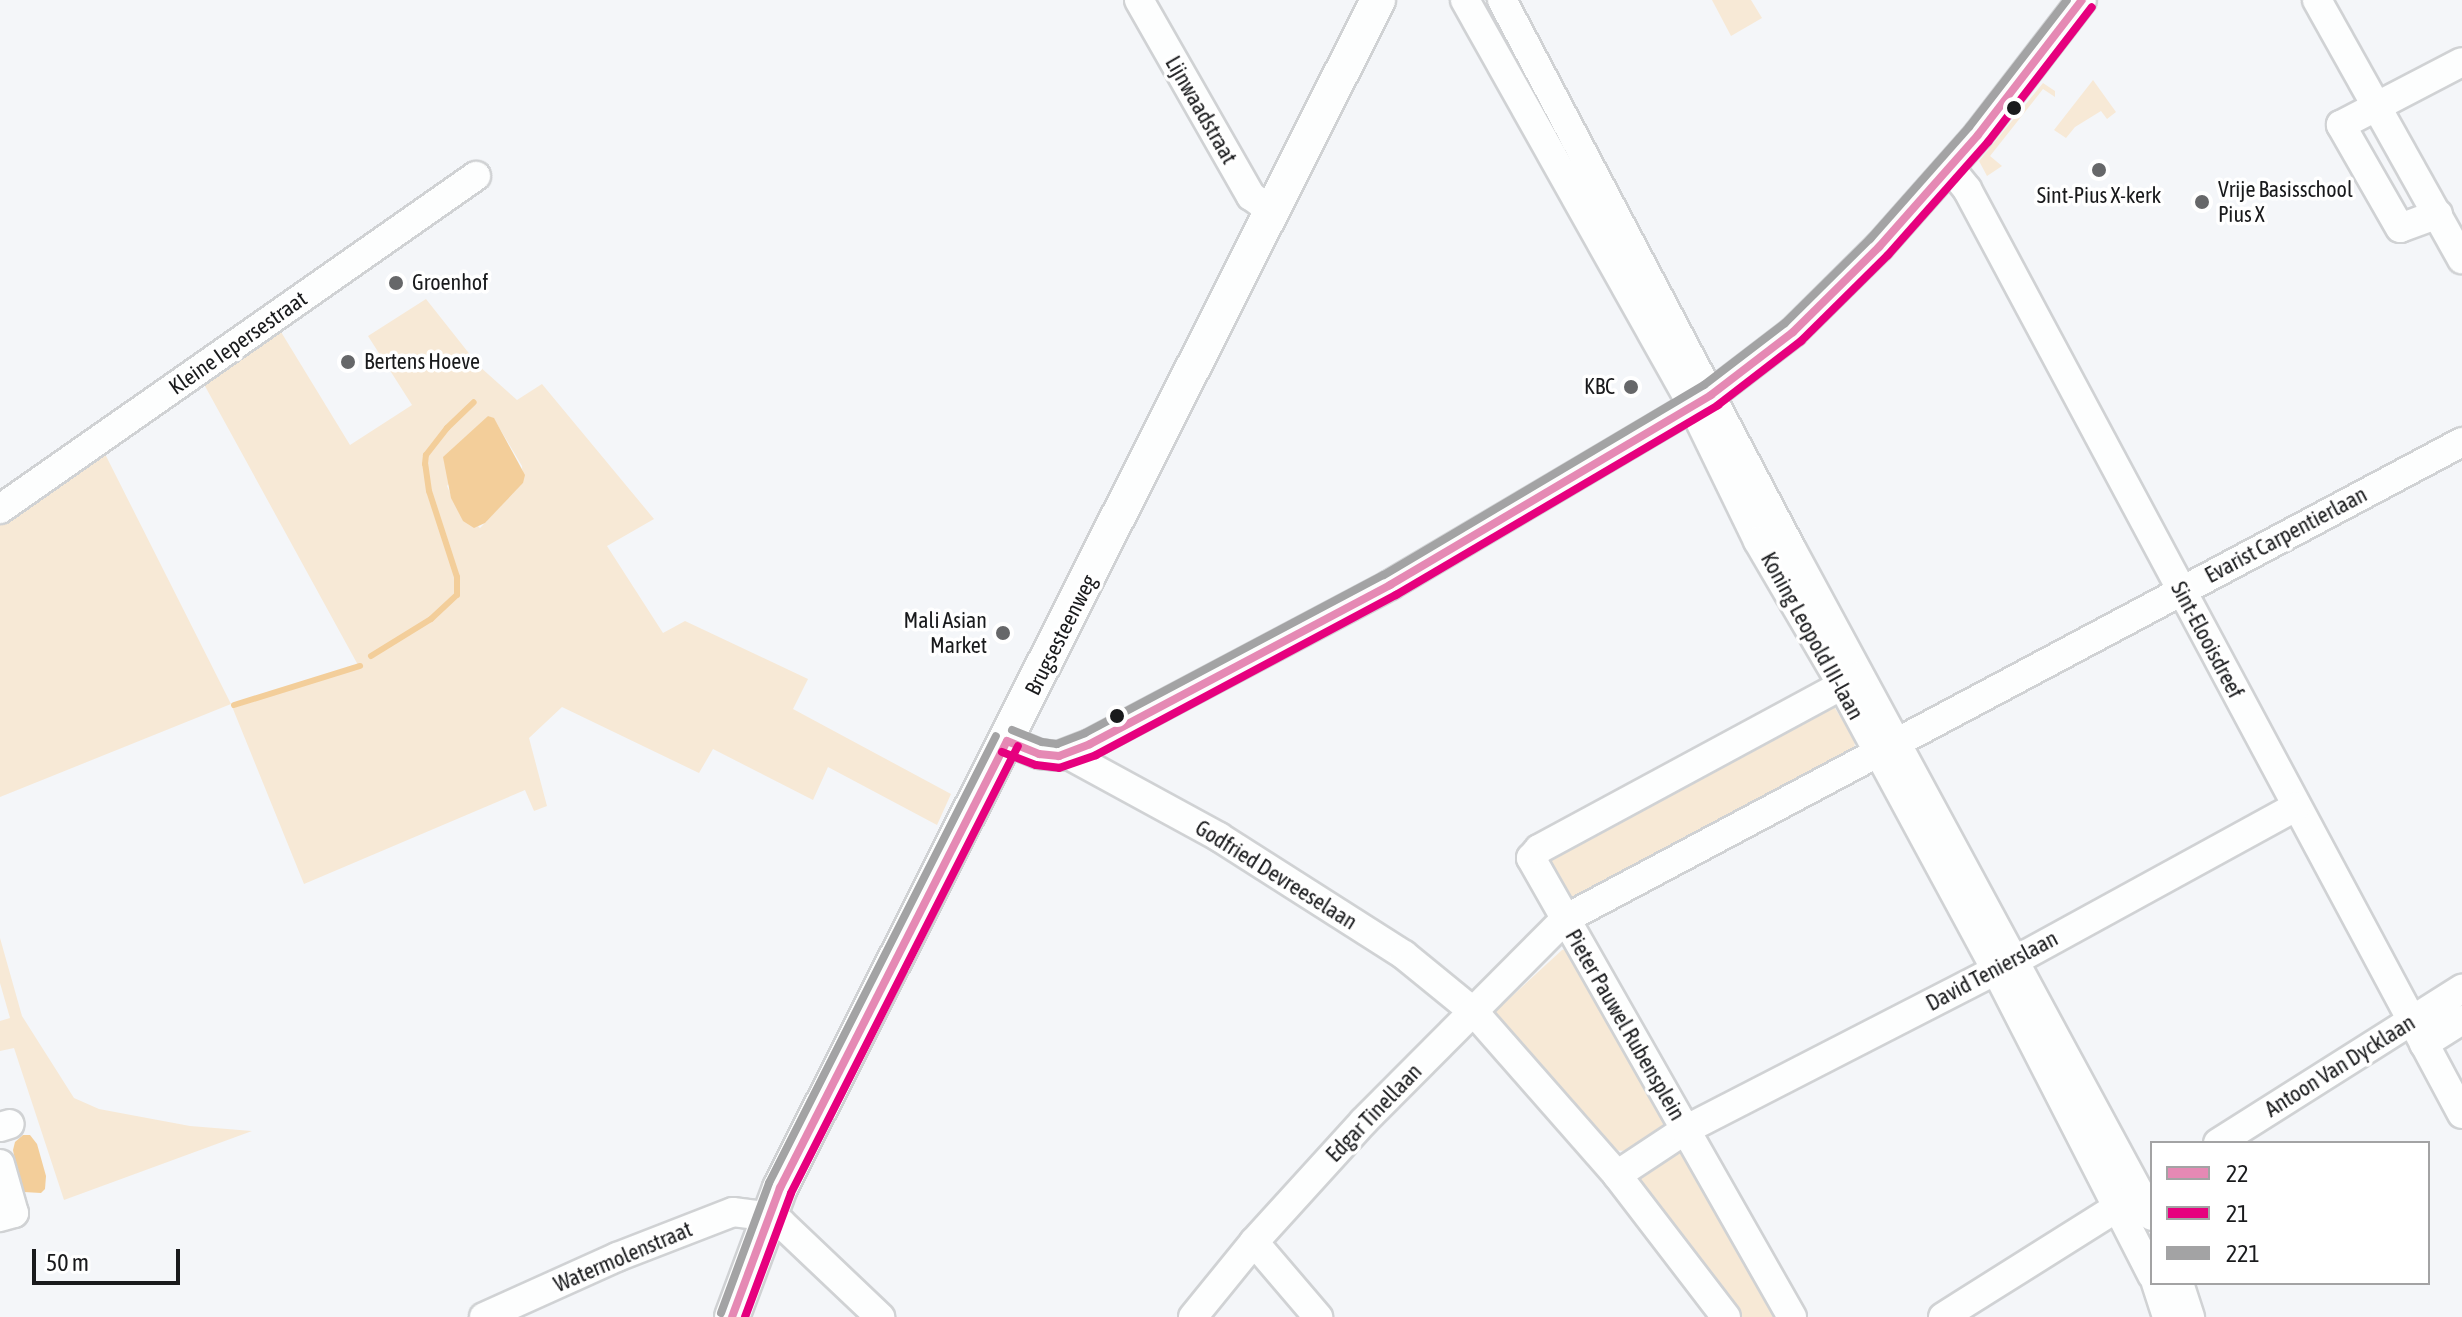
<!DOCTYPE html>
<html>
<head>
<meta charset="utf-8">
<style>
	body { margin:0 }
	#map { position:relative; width:2462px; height:1317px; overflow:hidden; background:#f4f6f9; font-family:"Asap Condensed",sans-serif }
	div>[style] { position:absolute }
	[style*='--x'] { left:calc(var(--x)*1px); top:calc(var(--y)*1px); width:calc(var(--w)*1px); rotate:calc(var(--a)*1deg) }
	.green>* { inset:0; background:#f7e9d6 }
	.water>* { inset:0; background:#f3ce9a }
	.stream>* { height:6px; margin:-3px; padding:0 3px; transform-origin:3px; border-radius:3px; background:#f3ce9a }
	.roads { filter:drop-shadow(2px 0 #d0d2d4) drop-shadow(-2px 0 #d0d2d4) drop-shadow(0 2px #d0d2d4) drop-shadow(0 -2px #d0d2d4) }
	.minor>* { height:28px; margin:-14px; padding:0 14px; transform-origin:14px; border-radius:14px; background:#fdfefe }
	.major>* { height:34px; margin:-17px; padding:0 17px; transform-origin:17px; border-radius:17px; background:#fdfefe }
	.bus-1>* { height:8px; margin:-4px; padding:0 4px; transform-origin:4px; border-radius:4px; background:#e589b4 }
	.bus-2>* { height:8px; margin:-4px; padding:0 4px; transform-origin:4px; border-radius:4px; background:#e6007e }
	.bus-3>* { height:8px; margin:-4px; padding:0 4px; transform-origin:4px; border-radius:4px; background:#a3a3a4 }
	.dots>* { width:22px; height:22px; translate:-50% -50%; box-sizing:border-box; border:4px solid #fff; border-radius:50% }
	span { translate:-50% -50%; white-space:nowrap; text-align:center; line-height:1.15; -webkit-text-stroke:7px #fff; paint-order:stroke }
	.street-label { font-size:22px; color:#191a1c }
	.poi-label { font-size:22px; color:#191a1c }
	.left { translate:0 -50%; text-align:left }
	.right { translate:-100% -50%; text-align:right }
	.legend { position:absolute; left:2150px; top:1141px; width:280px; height:144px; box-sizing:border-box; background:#fff; border:2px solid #a3a3a4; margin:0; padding:10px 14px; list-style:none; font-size:24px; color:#191a1c }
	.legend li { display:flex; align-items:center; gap:16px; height:40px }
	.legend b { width:40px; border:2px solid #a3a3a4 }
	.scale { position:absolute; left:32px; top:1249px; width:148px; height:36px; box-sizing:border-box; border:4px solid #191a1c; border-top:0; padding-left:10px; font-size:24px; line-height:28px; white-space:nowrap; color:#191a1c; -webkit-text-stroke:6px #fff; paint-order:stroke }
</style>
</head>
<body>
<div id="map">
	<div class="green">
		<i style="clip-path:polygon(1712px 0,1751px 0,1762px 18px,1731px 36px)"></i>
		<i style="clip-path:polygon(2093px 80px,2116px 112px,2107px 119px,2101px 111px,2075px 127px,2066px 138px,2054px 130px)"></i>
		<i style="clip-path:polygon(2043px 83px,2055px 91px,2055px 97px,2043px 89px,1990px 156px,2002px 166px,1987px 176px,1979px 161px)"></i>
		<i style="clip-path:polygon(evenodd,426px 299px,479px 366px,517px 400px,542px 384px,654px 519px,607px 546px,663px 633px,685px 621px,808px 679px,793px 709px,951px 794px,937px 825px,828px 767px,813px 800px,713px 749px,699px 773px,562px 707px,529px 738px,547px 806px,534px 811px,525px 790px,304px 884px,231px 704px,0 797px,0 516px,101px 446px,231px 704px,358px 665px,200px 377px,278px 327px,350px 445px,412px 405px,368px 336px,426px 299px,488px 416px,494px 419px,522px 466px,523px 483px,480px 528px,455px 504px,447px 486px,488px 416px)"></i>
		<i style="clip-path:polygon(1833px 705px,1855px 740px,1854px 751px,1587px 898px,1561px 895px,1548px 859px)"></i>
		<i style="clip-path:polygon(0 938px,22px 1016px,74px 1098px,99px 1109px,131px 1115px,190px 1126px,252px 1131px,64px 1200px,14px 1048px,0 1051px,0 1021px,10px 1018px,0 983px)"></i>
		<i style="clip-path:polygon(1569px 948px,1667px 1125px,1626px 1151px,1611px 1150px,1495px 1017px,1496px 1011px,1562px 950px)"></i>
		<i style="clip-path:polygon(1684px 1140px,1785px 1317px,1740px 1317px,1631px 1174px)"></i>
	</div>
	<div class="water">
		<i style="clip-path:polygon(488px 416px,494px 418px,525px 475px,523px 483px,485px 523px,474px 528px,463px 521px,451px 498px,443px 457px)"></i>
		<i style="clip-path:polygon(23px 1135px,30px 1135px,37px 1144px,46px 1176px,45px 1189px,41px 1193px,24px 1192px,19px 1181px,13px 1150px,15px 1142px)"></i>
	</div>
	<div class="stream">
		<i style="--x:371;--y:656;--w:70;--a:-31.7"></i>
		<i style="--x:431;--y:619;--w:35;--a:-43"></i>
		<i style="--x:457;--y:595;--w:18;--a:-90"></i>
		<i style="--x:457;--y:577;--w:90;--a:-108"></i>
		<i style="--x:429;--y:491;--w:27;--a:-98"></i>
		<i style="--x:425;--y:464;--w:9;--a:-84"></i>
		<i style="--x:426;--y:455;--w:34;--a:-52"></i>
		<i style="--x:447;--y:428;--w:37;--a:-44"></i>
		<i style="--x:234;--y:705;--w:132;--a:-17.2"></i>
	</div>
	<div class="roads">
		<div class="minor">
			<i style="--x:1139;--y:0;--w:226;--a:60.3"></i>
			<i style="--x:1251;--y:196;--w:27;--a:36"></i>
			<i style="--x:1465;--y:0;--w:464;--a:60.7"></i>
			<i style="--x:1692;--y:405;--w:151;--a:64.1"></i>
			<i style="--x:1758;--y:541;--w:167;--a:59.7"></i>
			<i style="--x:1842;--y:685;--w:324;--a:61.6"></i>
			<i style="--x:1996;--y:970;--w:343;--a:62.9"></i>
			<i style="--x:1502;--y:0;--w:622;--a:62.2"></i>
			<i style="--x:1792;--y:550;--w:757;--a:61.61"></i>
			<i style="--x:2317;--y:0;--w:297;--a:60.8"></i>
			<i style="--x:1950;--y:168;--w:27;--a:51"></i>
			<i style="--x:1967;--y:189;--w:1049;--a:61.85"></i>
			<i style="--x:2438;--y:214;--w:40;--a:159.8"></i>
			<i style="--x:2400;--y:228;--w:119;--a:-119.8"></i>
			<i style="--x:2341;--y:125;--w:136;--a:-27.5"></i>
			<i style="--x:0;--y:509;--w:581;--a:-34.98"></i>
			<i style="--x:1007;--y:741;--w:35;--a:22"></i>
			<i style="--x:1039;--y:754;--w:20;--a:6"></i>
			<i style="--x:1059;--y:756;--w:33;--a:-21"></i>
			<i style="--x:1090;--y:744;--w:340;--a:-27.9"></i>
			<i style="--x:1390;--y:585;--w:373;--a:-30.6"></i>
			<i style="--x:1711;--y:395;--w:103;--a:-37.5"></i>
			<i style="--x:1793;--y:332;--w:121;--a:-44.7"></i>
			<i style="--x:1879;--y:247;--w:149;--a:-48.5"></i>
			<i style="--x:1978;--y:135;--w:170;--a:-52.4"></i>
			<i style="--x:1067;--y:754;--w:173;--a:28.6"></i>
			<i style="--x:1219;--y:837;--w:219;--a:32.5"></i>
			<i style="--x:1404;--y:955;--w:90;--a:39.2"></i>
			<i style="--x:1474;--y:1012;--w:217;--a:48.7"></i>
			<i style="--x:1617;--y:1175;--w:179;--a:52.5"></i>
			<i style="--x:2424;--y:1044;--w:45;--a:-32.3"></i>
			<i style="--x:0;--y:1127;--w:10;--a:-17"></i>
			<i style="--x:2218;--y:1143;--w:289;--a:-32.3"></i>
			<i style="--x:0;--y:1164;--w:51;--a:74.1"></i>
			<i style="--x:14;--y:1213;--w:15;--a:164"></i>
			<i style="--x:1617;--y:1175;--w:82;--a:-33.5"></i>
			<i style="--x:1685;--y:1130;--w:372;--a:-27.2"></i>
			<i style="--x:2016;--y:960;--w:319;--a:-28.7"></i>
			<i style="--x:1254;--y:1242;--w:99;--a:49.5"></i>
			<i style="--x:2156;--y:1283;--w:36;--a:72"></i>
			<i style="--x:2179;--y:1283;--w:36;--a:72"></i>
			<i style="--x:484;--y:1317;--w:146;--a:-24.3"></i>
			<i style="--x:617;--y:1257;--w:124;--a:-21.2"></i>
			<i style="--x:733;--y:1212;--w:33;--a:7"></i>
			<i style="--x:766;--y:1216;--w:17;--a:25"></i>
			<i style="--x:781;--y:1223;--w:137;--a:43.5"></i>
			<i style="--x:1193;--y:1317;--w:97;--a:-50.9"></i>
			<i style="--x:1254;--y:1242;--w:164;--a:-47.7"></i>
			<i style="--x:1364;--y:1121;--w:285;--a:-45.1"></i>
			<i style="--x:1565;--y:919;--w:1016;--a:-28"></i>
			<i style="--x:1792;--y:1317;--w:528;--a:-119.62"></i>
			<i style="--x:1531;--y:858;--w:12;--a:-48"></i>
			<i style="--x:1539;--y:849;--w:364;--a:-28.4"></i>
			<i style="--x:1943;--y:1317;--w:227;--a:-32.2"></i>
		</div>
		<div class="major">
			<i style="--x:732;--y:1317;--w:138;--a:-69.6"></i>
			<i style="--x:780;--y:1188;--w:1330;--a:-63.28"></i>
		</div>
	</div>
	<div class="bus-1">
		<i style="--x:1007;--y:741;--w:35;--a:22"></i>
		<i style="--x:1039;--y:754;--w:20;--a:6"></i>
		<i style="--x:1059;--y:756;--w:33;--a:-21"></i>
		<i style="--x:1090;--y:744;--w:340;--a:-27.9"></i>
		<i style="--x:1390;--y:585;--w:373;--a:-30.6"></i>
		<i style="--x:1711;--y:395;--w:103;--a:-37.5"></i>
		<i style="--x:1793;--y:332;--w:121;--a:-44.7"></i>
		<i style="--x:1879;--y:247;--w:149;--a:-48.5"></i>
		<i style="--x:1978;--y:135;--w:170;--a:-52.4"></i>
		<i style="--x:732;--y:1317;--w:138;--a:-69.6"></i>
		<i style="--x:780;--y:1188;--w:501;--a:-63.08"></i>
	</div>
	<div class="bus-2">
		<i style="--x:1002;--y:752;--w:36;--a:21"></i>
		<i style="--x:1036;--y:765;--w:23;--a:7"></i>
		<i style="--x:1059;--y:768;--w:39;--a:-19"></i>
		<i style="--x:1096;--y:755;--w:340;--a:-28.1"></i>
		<i style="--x:1396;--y:595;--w:374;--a:-30.5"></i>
		<i style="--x:1718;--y:405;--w:105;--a:-37.6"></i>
		<i style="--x:1801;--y:341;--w:122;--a:-44.7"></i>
		<i style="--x:1888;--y:255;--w:151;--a:-48.5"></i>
		<i style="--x:1988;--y:142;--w:170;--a:-52.4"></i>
		<i style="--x:745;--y:1317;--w:132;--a:-69.6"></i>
		<i style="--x:791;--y:1193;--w:501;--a:-63.08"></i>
	</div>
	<div class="bus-3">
		<i style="--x:1012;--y:730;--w:32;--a:22"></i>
		<i style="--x:1042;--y:742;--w:15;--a:8"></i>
		<i style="--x:1057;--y:744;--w:30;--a:-21"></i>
		<i style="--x:1085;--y:733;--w:338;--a:-27.9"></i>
		<i style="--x:1384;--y:575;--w:372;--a:-30.7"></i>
		<i style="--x:1704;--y:385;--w:102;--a:-37.4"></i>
		<i style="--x:1785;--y:323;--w:120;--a:-44.7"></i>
		<i style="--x:1870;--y:239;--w:149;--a:-48.5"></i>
		<i style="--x:1969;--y:127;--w:160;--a:-52.3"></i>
		<i style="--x:721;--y:1313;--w:139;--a:-69.7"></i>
		<i style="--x:769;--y:1183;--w:501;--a:-63.08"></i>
	</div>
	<div class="dots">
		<i style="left:2014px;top:108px;background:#191a1c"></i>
		<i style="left:2099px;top:170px;background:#666769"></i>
		<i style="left:2202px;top:202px;background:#666769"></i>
		<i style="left:396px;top:283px;background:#666769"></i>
		<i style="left:348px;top:362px;background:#666769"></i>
		<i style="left:1631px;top:387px;background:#666769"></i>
		<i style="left:1003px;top:633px;background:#666769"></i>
		<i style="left:1117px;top:716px;background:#191a1c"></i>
	</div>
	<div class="street-label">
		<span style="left:1201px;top:110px;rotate:60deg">Lijnwaadstraat</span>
		<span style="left:238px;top:343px;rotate:-35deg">Kleine Iepersestraat</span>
		<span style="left:2286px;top:535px;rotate:-28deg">Evarist Carpentierlaan</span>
		<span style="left:1061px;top:635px;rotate:-63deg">Brugsesteenweg</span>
		<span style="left:1812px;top:636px;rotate:61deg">Koning Leopold III-laan</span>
		<span style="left:2207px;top:640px;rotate:62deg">Sint-Elooisdreef</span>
		<span style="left:1276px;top:875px;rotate:32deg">Godfried Devreeselaan</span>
		<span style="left:1992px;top:971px;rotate:-28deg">David Tenierslaan</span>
		<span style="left:1625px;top:1025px;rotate:60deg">Pieter Pauwel Rubensplein</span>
		<span style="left:2340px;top:1066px;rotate:-32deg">Antoon Van Dycklaan</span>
		<span style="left:1374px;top:1113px;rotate:-46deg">Edgar Tinellaan</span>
		<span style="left:623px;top:1257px;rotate:-23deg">Watermolenstraat</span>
	</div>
	<div class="poi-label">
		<span class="left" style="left:2218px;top:202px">Vrije Basisschool<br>Pius X</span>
		<span style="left:2099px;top:196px">Sint-Pius X-kerk</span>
		<span class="left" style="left:412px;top:283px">Groenhof</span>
		<span class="left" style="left:364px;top:362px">Bertens Hoeve</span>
		<span class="right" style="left:1615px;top:387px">KBC</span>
		<span class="right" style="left:987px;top:633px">Mali Asian<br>Market</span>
	</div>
	<ul class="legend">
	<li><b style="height:10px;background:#e589b4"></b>22</li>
	<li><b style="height:10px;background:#e6007e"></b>21</li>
	<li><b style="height:10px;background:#a3a3a4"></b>221</li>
	</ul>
	<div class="scale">50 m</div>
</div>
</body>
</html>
